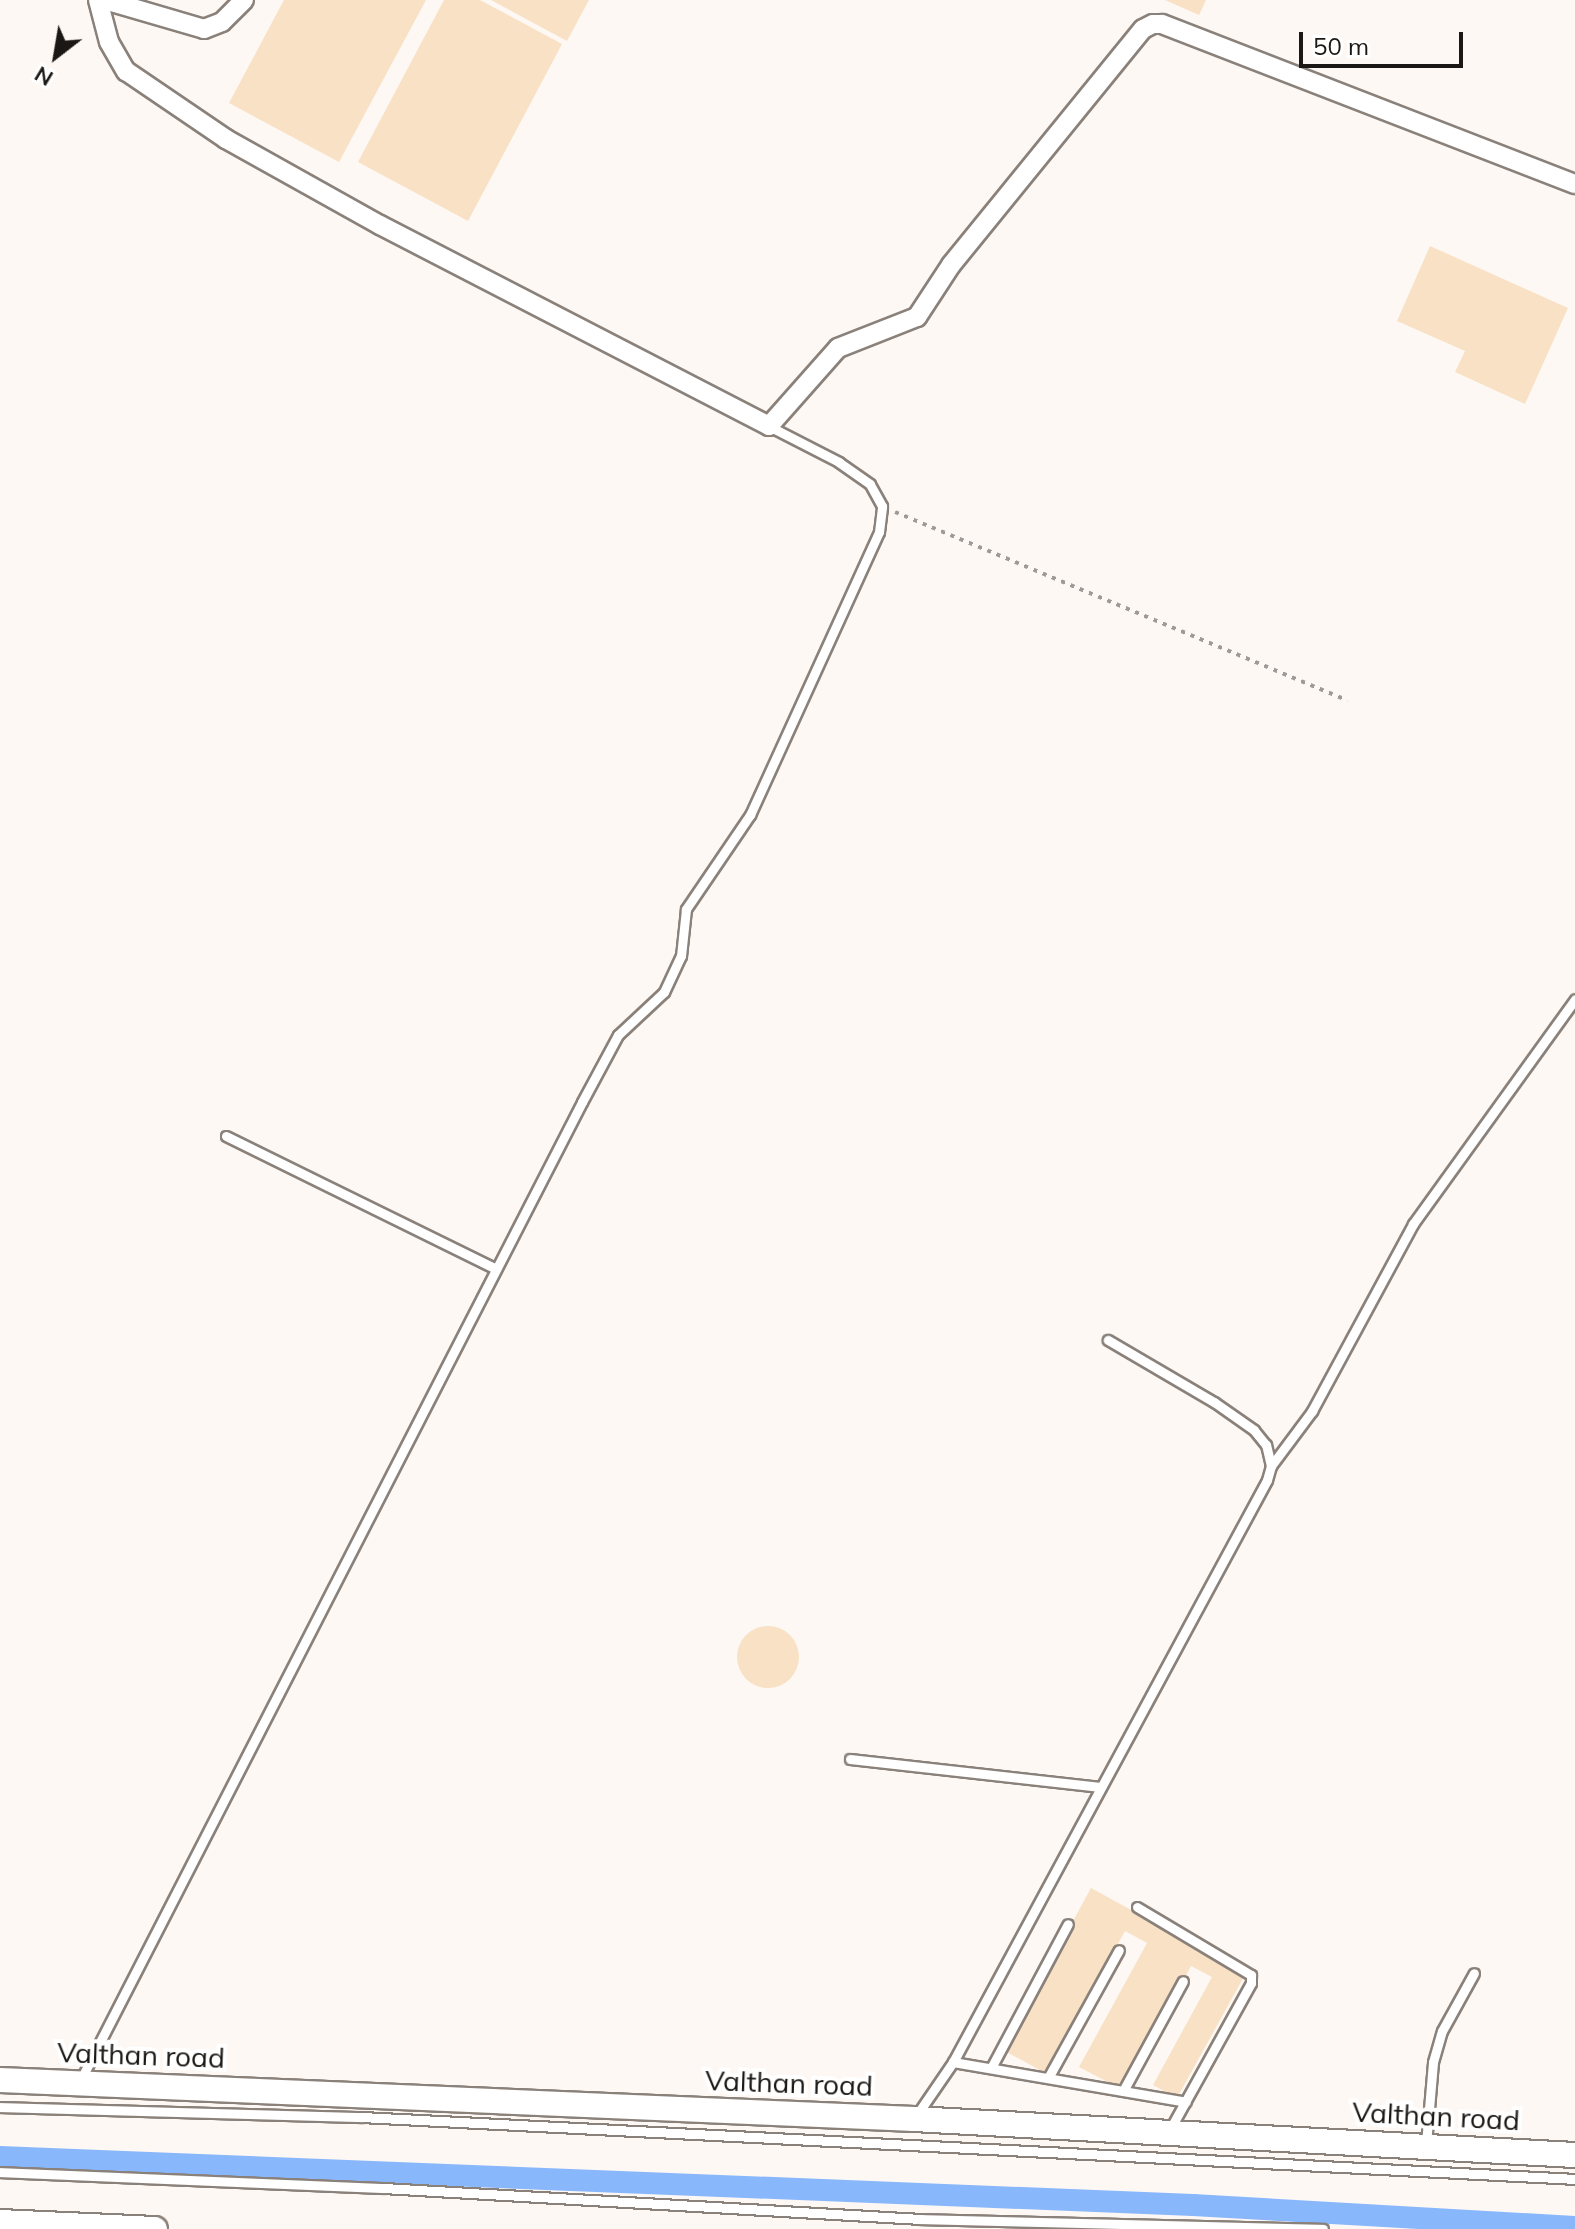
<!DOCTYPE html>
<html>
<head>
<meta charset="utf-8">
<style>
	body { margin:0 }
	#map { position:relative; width:1575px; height:2229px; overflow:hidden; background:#fef8f4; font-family:Mulish,sans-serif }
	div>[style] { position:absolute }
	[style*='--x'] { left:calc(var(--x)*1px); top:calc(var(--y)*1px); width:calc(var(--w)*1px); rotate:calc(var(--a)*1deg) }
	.canal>* { height:22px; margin:-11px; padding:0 11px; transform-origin:11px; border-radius:11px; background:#89b7fc }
	.building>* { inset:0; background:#f8e1c5 }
	.round { border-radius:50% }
	.path>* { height:4px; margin-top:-2px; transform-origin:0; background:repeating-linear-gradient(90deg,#9f9a97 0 4px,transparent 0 10px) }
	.roads { filter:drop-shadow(2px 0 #8a817a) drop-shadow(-2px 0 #8a817a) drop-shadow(0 2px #8a817a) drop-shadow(0 -2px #8a817a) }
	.lane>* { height:9px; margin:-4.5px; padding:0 4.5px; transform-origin:4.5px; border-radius:4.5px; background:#fff }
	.street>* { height:18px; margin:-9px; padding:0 9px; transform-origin:9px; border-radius:9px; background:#fff }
	.secondary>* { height:24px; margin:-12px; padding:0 12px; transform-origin:12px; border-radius:12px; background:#fff }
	span { translate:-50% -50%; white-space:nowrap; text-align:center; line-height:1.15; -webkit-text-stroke:8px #fff; paint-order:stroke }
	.street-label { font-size:28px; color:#1a1714 }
	.north { position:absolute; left:16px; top:16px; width:80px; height:80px; -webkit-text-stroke:6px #fff; paint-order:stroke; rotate:211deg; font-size:22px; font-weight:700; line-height:32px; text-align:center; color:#1a1714 }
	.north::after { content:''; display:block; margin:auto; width:28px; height:36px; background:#1a1714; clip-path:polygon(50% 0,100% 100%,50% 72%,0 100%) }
	.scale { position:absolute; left:1299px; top:32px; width:164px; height:36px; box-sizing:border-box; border:4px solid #1a1714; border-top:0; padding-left:10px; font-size:24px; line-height:28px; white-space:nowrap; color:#1a1714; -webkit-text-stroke:6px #fff; paint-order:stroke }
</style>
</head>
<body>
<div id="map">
	<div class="canal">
		<i style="--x:0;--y:2157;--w:1194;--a:2.3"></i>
		<i style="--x:1193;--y:2205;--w:383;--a:3.3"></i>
	</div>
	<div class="building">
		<i style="clip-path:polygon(284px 0,426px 0,339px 162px,229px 103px)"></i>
		<i style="clip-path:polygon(444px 0,480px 0,562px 44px,468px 221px,358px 162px)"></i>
		<i style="clip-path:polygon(491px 0,589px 0,567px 41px)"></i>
		<i style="clip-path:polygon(1165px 0,1206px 0,1199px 15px)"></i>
		<i style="clip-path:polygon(1430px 246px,1568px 308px,1525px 404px,1455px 372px,1465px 351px,1397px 321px)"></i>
		<i class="round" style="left:737px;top:1626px;width:62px;height:62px"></i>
		<i style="clip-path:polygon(1091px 1888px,1246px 1973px,1177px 2098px,1153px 2085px,1212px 1977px,1191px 1966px,1123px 2090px,1079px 2067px,1147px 1943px,1125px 1931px,1047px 2074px,1003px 2050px)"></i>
	</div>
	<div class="path">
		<i style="--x:895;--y:512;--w:490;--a:22.6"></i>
	</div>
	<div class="roads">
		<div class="lane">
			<i style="--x:226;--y:1136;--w:301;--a:26.2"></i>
			<i style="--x:1271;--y:1466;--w:69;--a:-53.3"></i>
			<i style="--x:1312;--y:1411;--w:213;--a:-61.6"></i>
			<i style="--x:1413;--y:1224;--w:277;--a:-54.2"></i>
			<i style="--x:850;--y:1759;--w:252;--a:6.4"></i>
			<i style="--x:1137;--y:1907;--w:133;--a:30.8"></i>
			<i style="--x:1251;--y:1975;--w:8;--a:90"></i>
			<i style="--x:1251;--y:1983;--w:167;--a:119"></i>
			<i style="--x:953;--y:2062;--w:236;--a:9.7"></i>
			<i style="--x:991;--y:2068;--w:163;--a:-61.9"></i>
			<i style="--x:1048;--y:2078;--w:146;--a:-61"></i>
			<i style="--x:81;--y:2079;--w:1098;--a:-62.85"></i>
			<i style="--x:582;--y:1102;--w:76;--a:-61.8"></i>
			<i style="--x:618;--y:1035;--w:63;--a:-43.1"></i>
			<i style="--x:664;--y:992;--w:40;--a:-65"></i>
			<i style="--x:681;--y:956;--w:47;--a:-83.9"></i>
			<i style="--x:686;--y:909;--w:114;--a:-55.8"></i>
			<i style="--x:750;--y:815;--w:311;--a:-65.5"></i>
			<i style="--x:879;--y:532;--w:26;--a:-83"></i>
			<i style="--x:882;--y:506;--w:25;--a:-119"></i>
			<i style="--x:870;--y:484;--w:38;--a:-145"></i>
			<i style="--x:839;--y:462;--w:79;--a:-152.8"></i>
			<i style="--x:1123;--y:2091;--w:125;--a:-61.4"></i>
			<i style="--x:0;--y:2107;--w:361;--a:1.6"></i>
			<i style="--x:361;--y:2117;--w:1216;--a:2.92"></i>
			<i style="--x:916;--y:2116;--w:65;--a:-55.6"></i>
			<i style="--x:953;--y:2062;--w:661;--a:-61.65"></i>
			<i style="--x:1267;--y:1480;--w:15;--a:-74"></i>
			<i style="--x:1271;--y:1466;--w:22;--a:-103"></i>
			<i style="--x:1266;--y:1445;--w:19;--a:-129"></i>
			<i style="--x:1254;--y:1430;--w:49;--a:-145"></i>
			<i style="--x:1214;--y:1402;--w:123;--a:-149.7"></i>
			<i style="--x:1426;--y:2144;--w:82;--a:-85.1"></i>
			<i style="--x:1433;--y:2062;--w:32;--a:-74"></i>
			<i style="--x:1442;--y:2031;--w:66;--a:-61.1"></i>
			<i style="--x:0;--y:2172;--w:383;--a:2.4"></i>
			<i style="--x:383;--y:2188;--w:539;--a:3.3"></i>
			<i style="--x:921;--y:2219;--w:402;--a:1.4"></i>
		</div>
		<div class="street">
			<i style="--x:98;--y:0;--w:43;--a:75.3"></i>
			<i style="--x:109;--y:42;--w:34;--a:60"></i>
			<i style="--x:126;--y:71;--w:121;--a:34.2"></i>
			<i style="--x:226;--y:139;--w:176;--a:29.2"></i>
			<i style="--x:380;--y:225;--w:438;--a:27.3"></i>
			<i style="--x:769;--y:426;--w:104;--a:-48.5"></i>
			<i style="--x:838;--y:348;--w:85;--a:-21.4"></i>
			<i style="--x:917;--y:317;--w:62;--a:-56.8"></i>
			<i style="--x:951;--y:265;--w:304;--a:-50.9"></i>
			<i style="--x:1143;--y:29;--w:11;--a:-27"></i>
			<i style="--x:1153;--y:24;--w:9;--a:0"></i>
			<i style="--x:1162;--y:24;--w:443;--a:21.2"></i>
			<i style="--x:105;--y:0;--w:103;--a:16.3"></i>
			<i style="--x:204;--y:29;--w:19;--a:-21"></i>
			<i style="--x:222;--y:22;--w:31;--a:-45"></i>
		</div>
		<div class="secondary">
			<i style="--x:0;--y:2080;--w:915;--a:2.44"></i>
			<i style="--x:914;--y:2119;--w:662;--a:3.12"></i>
			<i style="--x:0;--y:2222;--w:155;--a:2.6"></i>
		</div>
	</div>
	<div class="street-label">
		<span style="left:141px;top:2055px;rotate:2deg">Valthan road</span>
		<span style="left:789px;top:2083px;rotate:2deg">Valthan road</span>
		<span style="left:1436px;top:2116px;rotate:3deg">Valthan road</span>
	</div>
	<div class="north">N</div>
	<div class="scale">50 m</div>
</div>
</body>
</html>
